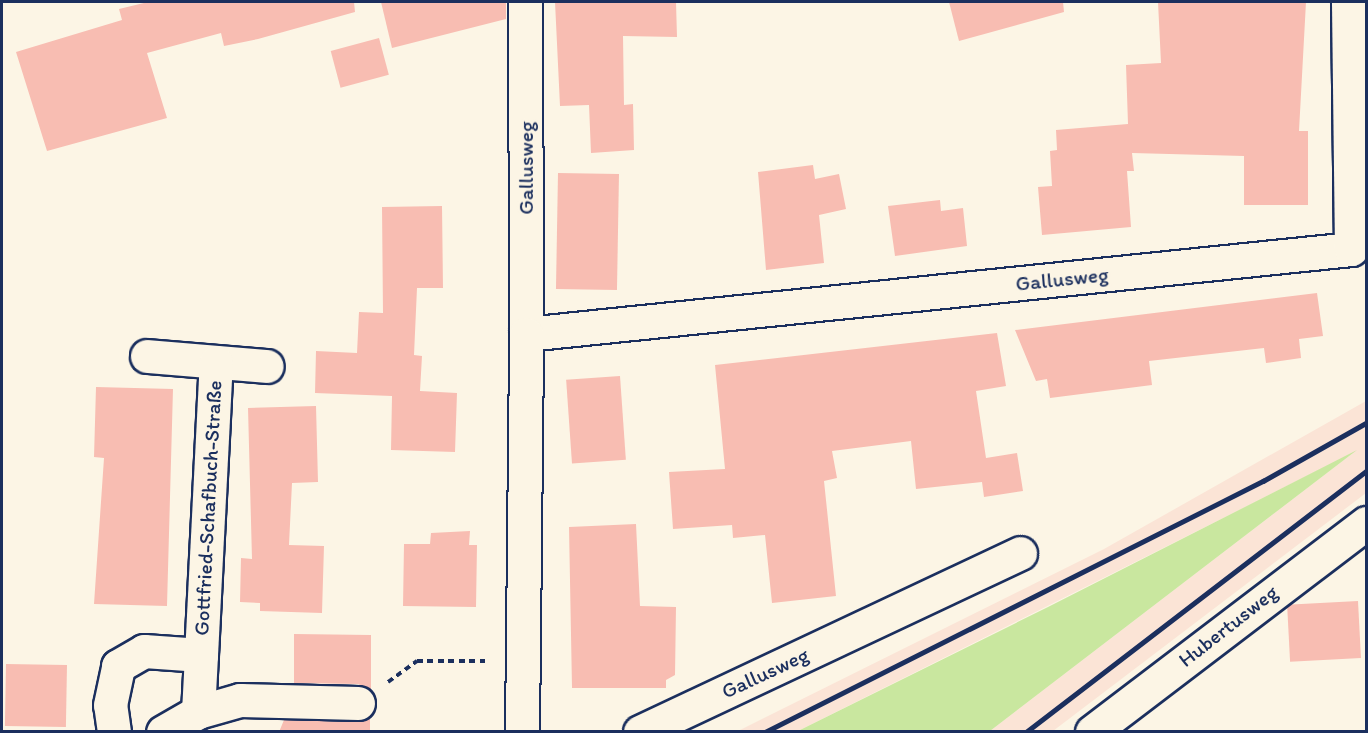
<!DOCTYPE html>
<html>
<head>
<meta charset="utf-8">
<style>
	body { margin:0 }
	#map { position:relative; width:1368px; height:733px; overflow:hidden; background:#fcf5e5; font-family:Itim,sans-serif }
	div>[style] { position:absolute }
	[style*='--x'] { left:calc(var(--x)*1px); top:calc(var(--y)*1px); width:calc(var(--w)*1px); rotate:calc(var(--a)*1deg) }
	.built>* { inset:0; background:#fbe4d6 }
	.green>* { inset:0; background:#c9e79f }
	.building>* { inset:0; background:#f8bdb2; transform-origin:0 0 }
	.path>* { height:4px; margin-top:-2px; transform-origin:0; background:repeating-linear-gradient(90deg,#1b2f5e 0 6px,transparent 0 10.5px) }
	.roads { filter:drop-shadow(2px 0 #1b2f5e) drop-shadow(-2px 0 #1b2f5e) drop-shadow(0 2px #1b2f5e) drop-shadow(0 -2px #1b2f5e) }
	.minor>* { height:33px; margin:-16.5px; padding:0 16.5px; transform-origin:16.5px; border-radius:16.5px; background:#fcf5e5 }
	.rail>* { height:4.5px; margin:-2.25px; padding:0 2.25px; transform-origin:2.25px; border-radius:2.25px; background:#1b2f5e }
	span { translate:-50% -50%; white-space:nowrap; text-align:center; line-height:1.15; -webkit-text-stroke:4.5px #fcf5e5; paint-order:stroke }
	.street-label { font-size:21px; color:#1b2f5e }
	.frame { position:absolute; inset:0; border:3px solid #1b2f5e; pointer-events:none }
</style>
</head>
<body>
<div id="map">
	<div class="built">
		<i style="clip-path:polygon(1366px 401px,1366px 493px,1053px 731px,990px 731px,1353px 453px,798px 731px,736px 732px,1104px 549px)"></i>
	</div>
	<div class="green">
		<i style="clip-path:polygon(1357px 450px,990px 731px,798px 731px,1048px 607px)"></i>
	</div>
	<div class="building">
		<i style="clip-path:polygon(148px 2px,354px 2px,355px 12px,258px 39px,224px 46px,221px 33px,147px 53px,167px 118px,47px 151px,16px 52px,122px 20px,119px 9px)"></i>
		<i style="clip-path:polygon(381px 2px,506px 2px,506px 19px,392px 48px)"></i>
		<i style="clip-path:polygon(555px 2px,676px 2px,677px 37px,623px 36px,624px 105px,633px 104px,634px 150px,591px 153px,589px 105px,560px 106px)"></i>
		<i style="clip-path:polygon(949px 2px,1063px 2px,1064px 12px,959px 41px)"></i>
		<i style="clip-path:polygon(1158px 2px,1306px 2px,1299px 131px,1308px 131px,1308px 205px,1244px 205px,1244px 156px,1132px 153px,1134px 171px,1127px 171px,1131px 227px,1042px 235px,1038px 187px,1052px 186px,1050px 151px,1057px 150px,1056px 130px,1128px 124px,1126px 65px,1161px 63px)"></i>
		<i style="left:379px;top:38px;width:38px;height:50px;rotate:75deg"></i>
		<i style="clip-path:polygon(813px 165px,815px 179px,839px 174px,846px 209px,819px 215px,824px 263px,766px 270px,758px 172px)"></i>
		<i style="left:558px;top:173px;width:61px;height:116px;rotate:1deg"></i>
		<i style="clip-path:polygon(940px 200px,941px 211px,963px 208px,967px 246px,895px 256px,888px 206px)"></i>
		<i style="clip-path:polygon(442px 206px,443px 288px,417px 288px,414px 355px,422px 356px,420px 391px,457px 393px,455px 452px,391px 450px,392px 396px,315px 393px,316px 351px,357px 353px,359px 312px,383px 313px,382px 207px)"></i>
		<i style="clip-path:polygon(1317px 293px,1323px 336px,1299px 339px,1301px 358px,1266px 363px,1264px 348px,1149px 361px,1152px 385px,1050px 398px,1047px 379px,1036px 381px,1015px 330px)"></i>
		<i style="clip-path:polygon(997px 333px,1006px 386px,976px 391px,986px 458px,1017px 453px,1023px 491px,984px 497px,982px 482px,916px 489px,911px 441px,832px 451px,837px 478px,824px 481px,836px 596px,772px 603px,765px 535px,733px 538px,732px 525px,673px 529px,669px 472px,725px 469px,715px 365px)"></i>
		<i style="left:620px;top:376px;width:84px;height:54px;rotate:86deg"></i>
		<i style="clip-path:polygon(96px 387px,173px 389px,167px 606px,94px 604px,104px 458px,94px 457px)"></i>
		<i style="clip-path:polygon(316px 406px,318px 482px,292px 483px,289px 545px,324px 546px,322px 613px,260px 611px,260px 603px,240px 602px,241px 558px,252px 559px,248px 408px)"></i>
		<i style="clip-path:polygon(636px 524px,640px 606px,676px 607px,675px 675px,666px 680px,666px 688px,572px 688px,569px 527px)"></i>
		<i style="clip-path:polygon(470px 531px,469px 545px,477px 545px,476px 607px,403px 606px,404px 544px,430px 544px,431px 533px)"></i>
		<i style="left:1358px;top:601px;width:57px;height:71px;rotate:87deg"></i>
		<i style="clip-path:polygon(294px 634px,371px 635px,371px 690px,358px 684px,294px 683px)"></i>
		<i style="left:6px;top:664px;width:61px;height:62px;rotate:1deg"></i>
		<i style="clip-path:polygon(370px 716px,370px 732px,279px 732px,284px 720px,358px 722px)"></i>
	</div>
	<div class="path">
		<i style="--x:388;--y:682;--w:36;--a:-36"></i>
		<i style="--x:417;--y:661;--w:68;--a:0"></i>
	</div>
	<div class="roads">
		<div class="minor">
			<i style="--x:525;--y:2;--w:332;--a:89.8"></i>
			<i style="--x:526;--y:334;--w:829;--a:-5.88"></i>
			<i style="--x:1351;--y:249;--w:247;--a:-90.7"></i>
			<i style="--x:147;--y:356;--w:120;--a:4.8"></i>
			<i style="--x:201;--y:655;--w:293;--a:-87.1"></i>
			<i style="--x:114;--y:732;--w:27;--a:-98"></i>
			<i style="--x:110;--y:705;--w:40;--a:-78"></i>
			<i style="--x:118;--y:666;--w:30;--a:-30"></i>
			<i style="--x:144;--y:651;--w:57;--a:4"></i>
			<i style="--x:201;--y:655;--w:57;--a:93"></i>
			<i style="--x:163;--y:732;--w:40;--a:-29.7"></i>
			<i style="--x:198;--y:712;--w:44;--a:-15.9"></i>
			<i style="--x:240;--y:700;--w:118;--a:1.5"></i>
			<i style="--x:522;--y:732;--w:398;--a:-89.4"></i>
			<i style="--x:640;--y:732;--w:420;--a:-25.2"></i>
			<i style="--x:1092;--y:732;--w:345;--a:-37.3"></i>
		</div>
	</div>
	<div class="rail">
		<i style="--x:765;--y:732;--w:558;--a:-26.75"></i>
		<i style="--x:1263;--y:481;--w:118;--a:-29.4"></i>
		<i style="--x:1026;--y:732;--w:429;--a:-37.5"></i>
	</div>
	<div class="street-label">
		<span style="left:526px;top:168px;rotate:-90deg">Gallusweg</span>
		<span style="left:1062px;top:279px;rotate:-6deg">Gallusweg</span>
		<span style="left:208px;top:508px;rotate:-87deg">Gottfried-Schafbuch-Straße</span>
		<span style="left:1228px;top:626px;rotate:-38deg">Hubertusweg</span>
		<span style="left:765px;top:673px;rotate:-25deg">Gallusweg</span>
	</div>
	<div class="frame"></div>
</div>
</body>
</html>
